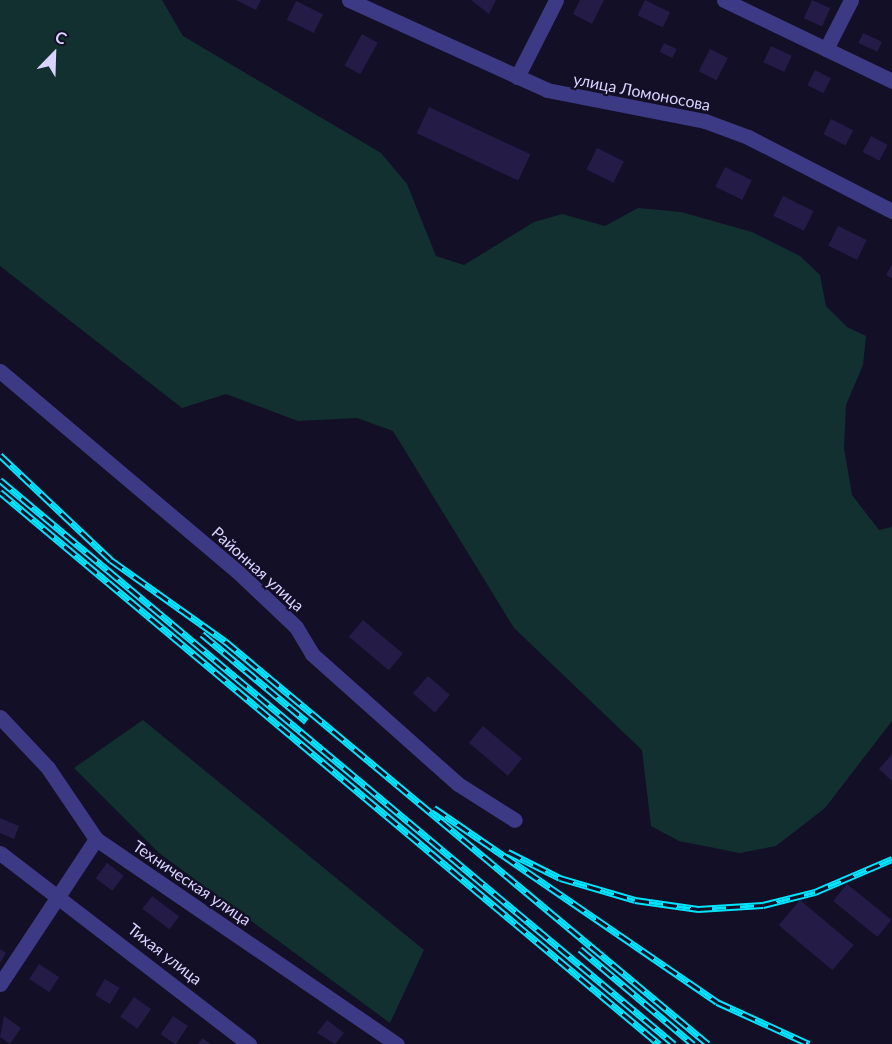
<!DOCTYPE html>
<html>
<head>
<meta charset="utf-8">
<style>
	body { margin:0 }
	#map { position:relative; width:892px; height:1044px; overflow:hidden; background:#130f26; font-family:Lato,sans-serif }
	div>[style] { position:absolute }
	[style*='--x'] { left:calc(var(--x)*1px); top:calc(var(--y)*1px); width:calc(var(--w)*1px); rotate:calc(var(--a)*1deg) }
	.green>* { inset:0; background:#12302f }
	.building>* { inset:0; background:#241b47; transform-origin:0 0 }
	.minor>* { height:15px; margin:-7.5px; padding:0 7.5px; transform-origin:7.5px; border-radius:7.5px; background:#3d3a85 }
	.tertiary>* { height:15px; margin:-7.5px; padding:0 7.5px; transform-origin:7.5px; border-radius:7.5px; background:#3d3a85 }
	.rail>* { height:7px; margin-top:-3.5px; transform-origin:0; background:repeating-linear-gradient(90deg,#130f26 0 14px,#00e5ff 0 28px); box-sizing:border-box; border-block:2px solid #00e5ff }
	span { translate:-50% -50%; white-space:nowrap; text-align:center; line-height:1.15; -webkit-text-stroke:4.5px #130f26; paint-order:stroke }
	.street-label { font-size:16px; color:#d9d4ff }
	.north { position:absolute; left:24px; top:24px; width:60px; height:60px; -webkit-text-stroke:4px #130f26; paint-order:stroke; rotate:23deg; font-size:16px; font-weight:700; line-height:24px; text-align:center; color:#d9d4ff }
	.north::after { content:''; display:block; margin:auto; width:21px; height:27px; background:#d9d4ff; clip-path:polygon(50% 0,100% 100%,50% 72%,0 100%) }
</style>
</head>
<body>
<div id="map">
	<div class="green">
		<i style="clip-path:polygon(0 0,162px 0,183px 36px,381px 153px,407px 184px,436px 256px,464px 265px,534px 222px,562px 214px,605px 226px,638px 208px,681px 212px,752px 232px,800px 256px,820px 275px,826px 306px,847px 327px,866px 336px,863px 365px,846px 405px,844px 448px,852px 495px,879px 530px,892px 527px,892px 721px,825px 808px,776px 846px,740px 853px,679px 841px,651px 826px,642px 750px,514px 628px,393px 431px,357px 418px,298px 421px,226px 394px,182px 408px,0 266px)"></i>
		<i style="clip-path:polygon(143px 720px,424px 950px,390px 1023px,159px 853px,74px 768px)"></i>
	</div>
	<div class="building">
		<i style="clip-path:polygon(236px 0,261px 0,256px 10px)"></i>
		<i style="clip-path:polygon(471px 0,496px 0,489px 14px)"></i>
		<i style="clip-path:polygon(580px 0,604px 0,592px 24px,573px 14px)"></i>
		<i style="left:645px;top:0;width:28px;height:17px;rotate:26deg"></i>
		<i style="left:812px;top:0;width:20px;height:20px;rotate:24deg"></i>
		<i style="left:296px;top:1px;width:30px;height:21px;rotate:26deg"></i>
		<i style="left:863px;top:33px;width:21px;height:11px;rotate:25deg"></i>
		<i style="left:362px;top:34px;width:18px;height:36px;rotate:29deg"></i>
		<i style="left:664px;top:43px;width:14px;height:10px;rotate:25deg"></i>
		<i style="left:771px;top:46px;width:23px;height:18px;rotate:25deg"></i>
		<i style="left:710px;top:49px;width:20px;height:25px;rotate:27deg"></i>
		<i style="left:815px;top:70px;width:18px;height:17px;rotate:27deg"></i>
		<i style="left:429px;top:107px;width:112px;height:29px;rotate:25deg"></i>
		<i style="left:831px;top:119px;width:25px;height:17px;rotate:27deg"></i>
		<i style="left:871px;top:136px;width:19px;height:18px;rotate:28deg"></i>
		<i style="left:597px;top:148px;width:30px;height:24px;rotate:26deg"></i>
		<i style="left:725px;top:167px;width:30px;height:22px;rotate:26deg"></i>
		<i style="left:783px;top:196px;width:34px;height:22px;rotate:26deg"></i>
		<i style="left:838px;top:226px;width:32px;height:22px;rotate:26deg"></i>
		<i style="clip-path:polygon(892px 264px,892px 278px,886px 275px)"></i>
		<i style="left:363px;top:620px;width:52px;height:22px;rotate:40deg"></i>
		<i style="left:428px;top:676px;width:29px;height:23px;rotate:41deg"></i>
		<i style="left:483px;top:726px;width:51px;height:22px;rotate:40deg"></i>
		<i style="clip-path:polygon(892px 754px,892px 781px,879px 769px)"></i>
		<i style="clip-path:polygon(0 818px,19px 826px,14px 839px,0 833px)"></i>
		<i style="left:107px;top:863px;width:21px;height:19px;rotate:37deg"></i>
		<i style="left:847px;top:884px;width:57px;height:22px;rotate:39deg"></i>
		<i style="left:152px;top:896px;width:34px;height:16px;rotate:37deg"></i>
		<i style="left:800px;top:900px;width:70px;height:33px;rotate:40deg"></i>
		<i style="clip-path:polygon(0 949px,6px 953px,0 963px)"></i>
		<i style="left:39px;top:964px;width:24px;height:18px;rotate:33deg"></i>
		<i style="left:105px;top:979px;width:17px;height:19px;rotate:31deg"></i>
		<i style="left:134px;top:997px;width:21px;height:24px;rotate:35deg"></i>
		<i style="clip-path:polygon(4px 1016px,21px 1028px,10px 1044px,0 1037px)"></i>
		<i style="left:173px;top:1016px;width:18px;height:22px;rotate:34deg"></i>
		<i style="clip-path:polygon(327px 1020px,344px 1033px,335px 1044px,317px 1033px)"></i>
		<i style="clip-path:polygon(202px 1038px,211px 1044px,198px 1044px)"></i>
	</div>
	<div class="minor">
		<i style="--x:724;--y:0;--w:187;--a:25.7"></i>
		<i style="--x:517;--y:77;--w:86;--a:-63.1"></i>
		<i style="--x:0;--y:371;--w:310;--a:40.2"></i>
		<i style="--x:237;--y:571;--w:81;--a:43.5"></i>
		<i style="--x:296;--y:627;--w:31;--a:59"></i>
		<i style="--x:312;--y:654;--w:195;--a:41.7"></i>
		<i style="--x:458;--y:784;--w:67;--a:32.3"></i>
		<i style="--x:0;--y:717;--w:70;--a:46.7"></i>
		<i style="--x:48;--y:768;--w:86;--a:55.9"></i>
		<i style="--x:96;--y:839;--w:364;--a:34.3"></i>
		<i style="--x:0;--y:853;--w:314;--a:37.5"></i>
		<i style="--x:0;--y:984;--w:174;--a:-56.5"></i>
	</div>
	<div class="tertiary">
		<i style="--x:349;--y:0;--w:217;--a:24.4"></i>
		<i style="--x:547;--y:90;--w:161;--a:11.1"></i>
		<i style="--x:705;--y:121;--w:46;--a:20.4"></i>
		<i style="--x:748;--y:137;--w:162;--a:27.2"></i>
		<i style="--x:826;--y:49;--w:55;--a:-63"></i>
	</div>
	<div class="rail">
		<i style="--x:0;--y:455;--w:153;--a:43.4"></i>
		<i style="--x:111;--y:560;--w:140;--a:35.4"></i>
		<i style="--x:225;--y:641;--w:629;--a:39.84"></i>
		<i style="--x:0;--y:480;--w:879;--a:39.92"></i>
		<i style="--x:0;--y:492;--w:860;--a:39.95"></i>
		<i style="--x:202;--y:634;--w:136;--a:39.9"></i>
		<i style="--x:434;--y:808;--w:343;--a:34.4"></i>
		<i style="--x:717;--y:1002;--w:101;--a:24.5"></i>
		<i style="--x:508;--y:852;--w:58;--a:26.6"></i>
		<i style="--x:560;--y:878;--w:78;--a:16.3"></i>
		<i style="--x:635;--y:900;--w:64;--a:8.1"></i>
		<i style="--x:698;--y:909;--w:65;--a:-3.5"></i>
		<i style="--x:763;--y:905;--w:54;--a:-14"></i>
		<i style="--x:815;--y:892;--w:84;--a:-23.2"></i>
		<i style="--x:580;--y:949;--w:148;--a:40.1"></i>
	</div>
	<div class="street-label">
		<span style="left:642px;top:92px;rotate:11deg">улица Ломоносова</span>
		<span style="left:258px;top:569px;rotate:42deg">Районная улица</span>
		<span style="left:192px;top:883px;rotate:34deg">Техническая улица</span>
		<span style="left:165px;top:954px;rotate:38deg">Тихая улица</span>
	</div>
	<div class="north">С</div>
</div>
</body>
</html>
